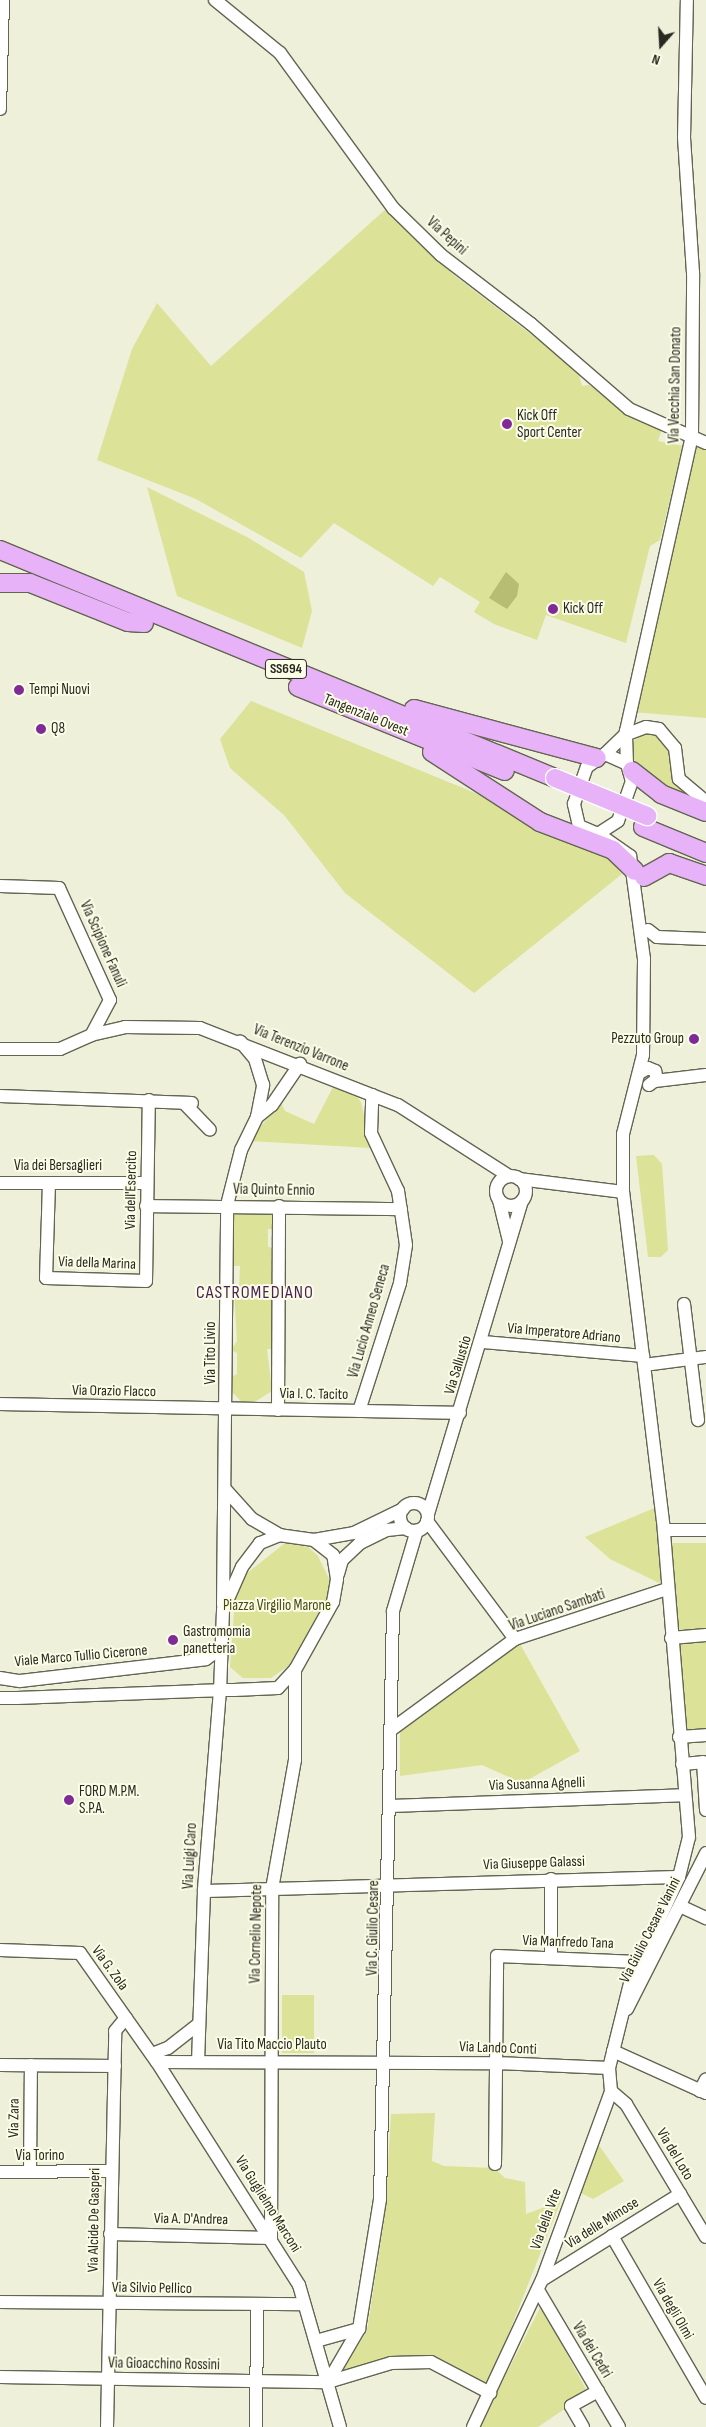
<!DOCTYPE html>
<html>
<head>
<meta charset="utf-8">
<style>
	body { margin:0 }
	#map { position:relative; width:706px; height:2427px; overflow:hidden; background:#eef0da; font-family:"Sofia Sans Condensed",sans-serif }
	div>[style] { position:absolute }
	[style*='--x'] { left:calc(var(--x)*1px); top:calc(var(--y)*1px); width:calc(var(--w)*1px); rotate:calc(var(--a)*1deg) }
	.green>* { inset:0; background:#dce298; transform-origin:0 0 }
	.water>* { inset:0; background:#b7bd73 }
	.roads { filter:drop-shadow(1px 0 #636552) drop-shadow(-1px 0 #636552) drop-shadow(0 1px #636552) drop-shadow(0 -1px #636552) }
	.minor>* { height:12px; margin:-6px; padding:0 6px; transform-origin:6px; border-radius:6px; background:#fff }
	.minor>.ring { margin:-6px; padding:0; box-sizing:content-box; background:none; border:12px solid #fff; border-radius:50% }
	.highway>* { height:18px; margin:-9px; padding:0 9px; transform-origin:9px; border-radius:9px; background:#e7b2f7 }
	.bridges { filter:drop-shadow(1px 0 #fff) drop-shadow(-1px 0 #fff) drop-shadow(0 1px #fff) drop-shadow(0 -1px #fff) }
	.highway-bridge>* { height:18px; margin:-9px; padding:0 9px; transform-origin:9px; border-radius:9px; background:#e7b2f7 }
	.dots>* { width:14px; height:14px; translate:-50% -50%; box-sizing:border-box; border:2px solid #fbfde7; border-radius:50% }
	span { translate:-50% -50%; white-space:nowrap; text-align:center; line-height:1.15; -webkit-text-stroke:4px #fbfde7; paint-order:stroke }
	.shield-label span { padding:1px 4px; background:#fbfde7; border:1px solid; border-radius:4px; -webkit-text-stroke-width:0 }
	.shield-label { font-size:14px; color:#292921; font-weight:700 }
	.street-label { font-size:15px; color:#292921 }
	.poi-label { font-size:15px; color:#292921 }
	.left { translate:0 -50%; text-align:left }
	.right { translate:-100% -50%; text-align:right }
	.park-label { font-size:15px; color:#464910 }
	.quarter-label { font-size:18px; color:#4a2257; letter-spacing:1px }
	.north { position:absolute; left:636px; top:20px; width:50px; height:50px; -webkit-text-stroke:4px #fbfde7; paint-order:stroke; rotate:199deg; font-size:14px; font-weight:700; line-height:20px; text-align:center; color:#292921 }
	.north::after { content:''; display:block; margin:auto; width:18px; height:22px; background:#292921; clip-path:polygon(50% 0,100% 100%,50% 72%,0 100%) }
</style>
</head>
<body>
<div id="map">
	<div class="green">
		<i style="clip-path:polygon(387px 208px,455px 276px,563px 359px,579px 375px,582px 386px,589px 385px,637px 419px,662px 429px,658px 441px,683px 446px,660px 540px,650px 546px,626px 643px,546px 615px,537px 640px,494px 624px,474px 612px,480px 602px,440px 577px,433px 586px,334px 523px,301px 558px,196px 499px,97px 460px,132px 349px,157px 303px,211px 366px)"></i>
		<i style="clip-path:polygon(701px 445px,706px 447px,706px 718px,632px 712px,694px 446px)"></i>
		<i style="clip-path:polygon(147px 487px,247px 537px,304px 572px,312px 611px,302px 648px,177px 596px)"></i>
		<i style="clip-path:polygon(251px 701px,485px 797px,536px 827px,592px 849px,610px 860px,622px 874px,474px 993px,345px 893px,284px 815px,230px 768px,220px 739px)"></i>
		<i style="clip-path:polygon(657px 733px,671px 747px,673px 776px,690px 801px,668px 793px,632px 761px,633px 742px,642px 734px)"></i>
		<i style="clip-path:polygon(334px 1085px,354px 1093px,361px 1102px,371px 1148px,248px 1141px,281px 1103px,285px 1111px,314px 1124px)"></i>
		<i style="clip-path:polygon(654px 1155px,662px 1164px,668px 1250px,661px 1257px,648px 1257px,636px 1156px)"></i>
		<i style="clip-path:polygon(234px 1210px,274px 1211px,274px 1229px,268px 1229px,268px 1247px,274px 1248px,272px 1349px,267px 1349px,272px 1391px,253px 1403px,243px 1403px,232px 1392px,231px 1377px,237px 1374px,237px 1353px,231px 1350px,237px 1341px,234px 1290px,239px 1290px,240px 1266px,234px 1266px)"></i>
		<i style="clip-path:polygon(657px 1507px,661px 1584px,610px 1559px,585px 1537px)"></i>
		<i style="clip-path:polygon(285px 1543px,308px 1547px,318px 1556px,330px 1581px,328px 1595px,290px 1665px,271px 1678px,243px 1678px,230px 1667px,235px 1599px,246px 1574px)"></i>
		<i style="clip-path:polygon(669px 1543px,706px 1543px,706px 1629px,676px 1631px)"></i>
		<i style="clip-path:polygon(706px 1641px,706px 1729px,683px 1731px,675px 1644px)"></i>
		<i style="clip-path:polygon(520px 1644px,580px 1751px,522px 1783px,482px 1765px,400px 1776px,400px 1732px,504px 1651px)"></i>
		<i style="left:314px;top:1995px;width:58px;height:32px;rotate:90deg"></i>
		<i style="clip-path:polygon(435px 2113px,432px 2161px,444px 2166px,494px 2168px,505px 2178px,525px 2182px,526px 2214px,561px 2201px,488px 2386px,437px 2359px,408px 2355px,342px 2372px,367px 2331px,385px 2214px,391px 2114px)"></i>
		<i style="clip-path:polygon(598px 2144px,624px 2181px,593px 2199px,579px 2192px)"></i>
		<i style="clip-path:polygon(541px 2306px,588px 2393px,538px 2427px,479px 2427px)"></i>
	</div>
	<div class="water">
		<i style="clip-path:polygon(506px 572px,519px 584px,517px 596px,507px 609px,489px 598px)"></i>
	</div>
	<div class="roads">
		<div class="minor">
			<i style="--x:215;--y:0;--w:84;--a:39.2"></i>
			<i style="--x:280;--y:53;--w:192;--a:53.9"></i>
			<i style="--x:393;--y:208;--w:67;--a:44.4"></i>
			<i style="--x:441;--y:255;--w:113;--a:37.5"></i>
			<i style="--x:531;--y:324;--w:130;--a:40.9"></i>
			<i style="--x:629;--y:409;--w:84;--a:23.8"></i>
			<i style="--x:0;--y:109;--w:109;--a:-88.4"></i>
			<i style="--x:605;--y:754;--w:24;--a:24"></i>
			<i style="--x:627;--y:764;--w:18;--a:74"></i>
			<i style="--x:632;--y:781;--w:42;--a:109.3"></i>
			<i style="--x:618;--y:821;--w:24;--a:147"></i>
			<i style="--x:598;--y:834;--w:21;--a:-157"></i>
			<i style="--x:579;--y:826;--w:23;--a:-103"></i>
			<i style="--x:574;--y:804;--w:39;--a:-71"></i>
			<i style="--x:587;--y:767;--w:22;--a:-36"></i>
			<i style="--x:605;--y:754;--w:28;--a:-44"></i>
			<i style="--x:625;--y:735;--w:22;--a:-21"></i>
			<i style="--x:646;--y:727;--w:13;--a:9"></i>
			<i style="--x:659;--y:729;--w:25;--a:50"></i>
			<i style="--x:675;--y:748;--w:31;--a:83"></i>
			<i style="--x:679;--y:779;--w:35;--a:40"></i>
			<i style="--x:627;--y:764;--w:33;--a:-92"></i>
			<i style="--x:626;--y:731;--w:303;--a:-77.4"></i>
			<i style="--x:692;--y:435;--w:162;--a:-89.6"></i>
			<i style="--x:693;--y:273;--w:135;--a:-93.8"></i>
			<i style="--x:684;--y:138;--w:138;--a:-88.8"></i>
			<i style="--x:0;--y:886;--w:59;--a:1.9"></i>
			<i style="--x:59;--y:888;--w:123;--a:65.5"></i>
			<i style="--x:110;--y:1000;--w:40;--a:118"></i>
			<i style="--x:648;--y:930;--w:11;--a:38"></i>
			<i style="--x:657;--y:937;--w:49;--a:2.3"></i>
			<i style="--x:0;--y:1049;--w:60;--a:0"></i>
			<i style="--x:60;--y:1049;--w:34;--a:-24"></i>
			<i style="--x:91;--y:1035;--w:35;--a:-13"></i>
			<i style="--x:125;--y:1027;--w:75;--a:0.8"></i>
			<i style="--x:200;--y:1028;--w:212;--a:21.3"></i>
			<i style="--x:398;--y:1105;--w:132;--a:32.6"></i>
			<i style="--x:641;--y:1072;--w:8;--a:-30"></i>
			<i style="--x:648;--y:1068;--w:8;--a:23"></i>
			<i style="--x:655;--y:1071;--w:8;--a:76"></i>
			<i style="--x:657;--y:1079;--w:10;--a:143"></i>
			<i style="--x:655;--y:1081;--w:51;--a:-6.7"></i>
			<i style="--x:0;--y:1096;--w:192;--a:2.1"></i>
			<i style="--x:184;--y:1103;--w:37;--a:46"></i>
			<i style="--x:257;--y:1117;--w:19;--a:-39"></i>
			<i style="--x:272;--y:1105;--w:50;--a:-55.7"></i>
			<i class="ring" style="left:496px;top:1176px;width:18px;height:18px"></i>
			<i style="--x:519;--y:1179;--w:105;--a:7.1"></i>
			<i style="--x:0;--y:1183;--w:147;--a:0"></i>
			<i style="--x:49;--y:1183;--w:95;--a:91.8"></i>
			<i style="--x:46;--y:1278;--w:100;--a:1.7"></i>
			<i style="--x:146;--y:1281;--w:181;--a:-89.1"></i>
			<i style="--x:499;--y:1200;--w:42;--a:76.3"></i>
			<i style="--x:146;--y:1206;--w:255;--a:0.7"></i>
			<i style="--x:684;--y:1304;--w:117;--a:83.1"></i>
			<i style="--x:483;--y:1342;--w:161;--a:5"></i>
			<i style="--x:644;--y:1365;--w:63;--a:-7.4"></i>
			<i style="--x:0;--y:1404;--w:460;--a:1.1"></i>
			<i style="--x:278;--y:1410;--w:204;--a:-89.7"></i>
			<i style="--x:359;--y:1411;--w:134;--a:-72.2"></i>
			<i style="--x:400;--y:1283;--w:38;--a:-81"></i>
			<i style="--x:406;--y:1245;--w:55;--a:-98.4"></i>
			<i style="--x:398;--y:1191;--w:64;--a:-115"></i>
			<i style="--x:371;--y:1133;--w:38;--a:-88"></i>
			<i style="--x:225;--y:1489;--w:40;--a:48"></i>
			<i style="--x:252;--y:1519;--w:32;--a:30"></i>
			<i class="ring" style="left:400px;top:1503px;width:16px;height:16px"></i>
			<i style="--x:428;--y:1514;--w:327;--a:-73.3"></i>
			<i style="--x:427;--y:1521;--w:147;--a:53.3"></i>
			<i style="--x:664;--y:1530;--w:42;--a:0"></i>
			<i style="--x:314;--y:1540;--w:41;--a:-9.9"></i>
			<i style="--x:354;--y:1533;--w:55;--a:-26.1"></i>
			<i style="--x:338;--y:1574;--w:15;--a:-74"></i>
			<i style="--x:342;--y:1560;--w:25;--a:-43"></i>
			<i style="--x:360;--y:1543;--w:30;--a:-26"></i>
			<i style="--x:387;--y:1530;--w:19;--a:-6"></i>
			<i style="--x:223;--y:1605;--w:400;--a:-89.4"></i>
			<i style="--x:227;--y:1205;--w:57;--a:-75.7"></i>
			<i style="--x:241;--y:1150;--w:37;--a:-64"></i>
			<i style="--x:257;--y:1117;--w:33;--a:-79"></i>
			<i style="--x:263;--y:1085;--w:27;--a:-107"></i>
			<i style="--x:255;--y:1059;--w:23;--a:-130"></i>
			<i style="--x:671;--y:1638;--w:35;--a:-5"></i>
			<i style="--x:0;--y:1678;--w:20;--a:9"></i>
			<i style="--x:20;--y:1681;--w:187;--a:-6.7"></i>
			<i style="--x:206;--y:1659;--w:19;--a:-36"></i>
			<i style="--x:0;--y:1698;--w:17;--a:0"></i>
			<i style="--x:17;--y:1698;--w:179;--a:-2.2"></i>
			<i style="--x:196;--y:1691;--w:24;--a:-2"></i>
			<i style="--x:220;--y:1690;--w:14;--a:0"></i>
			<i style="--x:234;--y:1690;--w:44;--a:-2.6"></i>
			<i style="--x:278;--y:1688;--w:25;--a:-47"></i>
			<i style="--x:295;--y:1670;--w:78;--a:-60.8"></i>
			<i style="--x:333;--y:1602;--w:23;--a:-80"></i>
			<i style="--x:337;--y:1579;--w:24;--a:-99"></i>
			<i style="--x:333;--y:1555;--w:24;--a:-142"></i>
			<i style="--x:314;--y:1540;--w:34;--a:-172"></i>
			<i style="--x:280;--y:1535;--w:22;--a:158"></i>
			<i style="--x:260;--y:1543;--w:30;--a:127"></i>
			<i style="--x:242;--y:1567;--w:47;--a:113.8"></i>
			<i style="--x:223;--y:1610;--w:80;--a:92.1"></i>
			<i style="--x:220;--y:1690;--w:202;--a:94.6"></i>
			<i style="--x:204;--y:1891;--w:169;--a:92"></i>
			<i style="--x:392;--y:1729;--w:152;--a:-36.2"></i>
			<i style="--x:515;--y:1639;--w:160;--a:-18.2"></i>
			<i style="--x:679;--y:1737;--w:27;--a:-4"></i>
			<i style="--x:682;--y:1764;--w:21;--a:-5"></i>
			<i style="--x:703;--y:1762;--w:48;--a:86.4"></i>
			<i style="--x:390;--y:1806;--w:294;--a:-2.1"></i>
			<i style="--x:551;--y:1879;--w:77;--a:90"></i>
			<i style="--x:204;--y:1891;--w:475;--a:-1.7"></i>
			<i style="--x:680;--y:1906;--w:29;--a:25"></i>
			<i style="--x:0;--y:1950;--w:80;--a:2.1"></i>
			<i style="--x:80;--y:1953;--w:133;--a:54.8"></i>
			<i style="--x:157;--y:2062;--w:264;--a:57.5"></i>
			<i style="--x:299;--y:2285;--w:148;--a:73.9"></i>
			<i style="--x:627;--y:2009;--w:175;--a:-63.1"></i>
			<i style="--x:613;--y:2051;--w:102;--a:24.3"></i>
			<i style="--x:152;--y:2054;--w:17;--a:-21"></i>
			<i style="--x:168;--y:2048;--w:39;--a:-38"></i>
			<i style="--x:157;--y:2062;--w:338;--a:0.2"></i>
			<i style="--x:495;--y:2063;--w:114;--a:2.5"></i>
			<i style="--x:0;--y:2065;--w:115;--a:0.5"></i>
			<i style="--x:611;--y:2091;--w:20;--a:41"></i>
			<i style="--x:626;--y:2104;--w:155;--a:59"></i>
			<i style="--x:700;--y:2091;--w:13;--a:-63"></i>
			<i style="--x:495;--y:2164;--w:208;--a:-89.4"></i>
			<i style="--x:497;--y:1956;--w:141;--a:2.4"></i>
			<i style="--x:0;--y:2172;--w:110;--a:-0.5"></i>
			<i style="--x:30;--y:2172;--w:107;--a:-89.5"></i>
			<i style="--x:110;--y:2234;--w:161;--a:1.4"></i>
			<i style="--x:271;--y:2238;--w:349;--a:-89.8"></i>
			<i style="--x:272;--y:1889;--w:131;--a:-79.9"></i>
			<i style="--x:295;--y:1760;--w:90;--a:-90"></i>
			<i style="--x:612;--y:2236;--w:187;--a:59.9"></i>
			<i style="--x:542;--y:2280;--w:163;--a:-31.9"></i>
			<i style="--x:538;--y:2290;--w:159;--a:59.4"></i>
			<i style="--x:0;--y:2302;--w:304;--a:0.4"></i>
			<i style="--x:316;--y:2341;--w:45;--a:-15.6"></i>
			<i style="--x:0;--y:2377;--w:328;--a:0.9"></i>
			<i style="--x:328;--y:2382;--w:66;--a:-16.8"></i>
			<i style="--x:391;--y:2363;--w:40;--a:-1.4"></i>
			<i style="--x:431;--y:2362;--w:67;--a:27.7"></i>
			<i style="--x:328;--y:2382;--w:61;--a:-59.7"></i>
			<i style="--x:359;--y:2329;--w:132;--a:-80.8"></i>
			<i style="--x:380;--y:2199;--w:588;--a:-88.73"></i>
			<i style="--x:393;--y:1611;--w:84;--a:-73.5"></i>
			<i style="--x:107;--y:2427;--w:396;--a:-88.8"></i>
			<i style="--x:115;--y:2031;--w:17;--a:-50"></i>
			<i style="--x:256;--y:2427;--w:122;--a:-89.5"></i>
			<i style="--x:473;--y:2427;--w:162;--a:-64.9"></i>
			<i style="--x:542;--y:2280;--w:201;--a:-69.9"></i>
			<i style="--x:611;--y:2091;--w:23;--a:-95"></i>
			<i style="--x:609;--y:2068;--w:88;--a:-76.1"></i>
			<i style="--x:630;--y:1983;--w:117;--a:-65.2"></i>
			<i style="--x:679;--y:1877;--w:41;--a:-76"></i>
			<i style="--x:689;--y:1837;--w:308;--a:-94.7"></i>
			<i style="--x:664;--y:1530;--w:340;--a:-96.9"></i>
			<i style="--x:623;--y:1192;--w:58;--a:-90"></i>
			<i style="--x:623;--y:1134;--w:81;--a:-75.8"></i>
			<i style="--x:643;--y:1055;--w:96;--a:-89.4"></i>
			<i style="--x:644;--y:959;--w:104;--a:-97.7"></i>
			<i style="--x:630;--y:856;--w:39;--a:-145"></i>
			<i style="--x:583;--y:2427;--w:24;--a:-120"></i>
			<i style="--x:571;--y:2406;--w:31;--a:-29"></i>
		</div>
		<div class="highway">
			<i style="--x:0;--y:550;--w:600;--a:22.33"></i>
			<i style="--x:0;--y:583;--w:30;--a:0"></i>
			<i style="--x:30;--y:583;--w:105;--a:21.7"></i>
			<i style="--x:128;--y:622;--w:16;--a:4"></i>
			<i style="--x:298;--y:687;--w:223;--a:22.1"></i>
			<i style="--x:414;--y:709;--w:189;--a:15"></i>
			<i style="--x:432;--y:752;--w:129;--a:32.9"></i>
			<i style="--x:540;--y:822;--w:78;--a:21"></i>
			<i style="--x:613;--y:850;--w:30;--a:44"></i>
			<i style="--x:632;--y:771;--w:37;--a:38"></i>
			<i style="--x:661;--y:794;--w:48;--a:21.8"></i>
			<i style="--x:643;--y:827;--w:68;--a:22.4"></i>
			<i style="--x:644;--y:877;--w:29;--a:-29"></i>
			<i style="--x:669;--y:863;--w:39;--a:19"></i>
		</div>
	</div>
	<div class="bridges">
		<div class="highway-bridge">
			<i style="--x:555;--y:778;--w:100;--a:22.4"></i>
		</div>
	</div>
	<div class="dots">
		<i style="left:507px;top:424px;background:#802a98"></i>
		<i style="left:553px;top:609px;background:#802a98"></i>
		<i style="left:19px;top:690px;background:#802a98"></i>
		<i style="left:41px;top:729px;background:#802a98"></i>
		<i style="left:694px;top:1039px;background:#802a98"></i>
		<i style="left:173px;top:1640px;background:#802a98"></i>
		<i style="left:69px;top:1800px;background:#802a98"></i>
	</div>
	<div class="shield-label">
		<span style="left:286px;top:669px">SS694</span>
	</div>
	<div class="street-label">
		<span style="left:447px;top:236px;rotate:42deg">Via Pepini</span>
		<span style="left:675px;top:385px;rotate:-89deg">Via Vecchia San Donato</span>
		<span style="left:366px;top:715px;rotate:22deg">Tangenziale Ovest</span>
		<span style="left:103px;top:944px;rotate:66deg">Via Scipione Fanuli</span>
		<span style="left:301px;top:1048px;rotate:22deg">Via Terenzio Varrone</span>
		<span style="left:58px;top:1166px">Via dei Bersaglieri</span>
		<span style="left:131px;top:1190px;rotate:-89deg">Via dell'Esercito</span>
		<span style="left:274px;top:1190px;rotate:1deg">Via Quinto Ennio</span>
		<span style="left:97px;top:1263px;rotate:2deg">Via della Marina</span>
		<span style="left:369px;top:1321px;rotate:-74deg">Via Lucio Anneo Seneca</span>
		<span style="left:564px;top:1333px;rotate:5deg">Via Imperatore Adriano</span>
		<span style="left:211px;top:1353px;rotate:-90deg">Via Tito Livio</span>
		<span style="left:458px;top:1365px;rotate:-73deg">Via Sallustio</span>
		<span style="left:114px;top:1391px;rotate:1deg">Via Orazio Flacco</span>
		<span style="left:314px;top:1394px;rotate:1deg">Via I. C. Tacito</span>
		<span style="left:557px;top:1610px;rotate:-19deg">Via Luciano Sambati</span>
		<span style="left:81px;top:1656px;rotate:-5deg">Viale Marco Tullio Cicerone</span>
		<span style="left:537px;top:1784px;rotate:-2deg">Via Susanna Agnelli</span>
		<span style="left:190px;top:1856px;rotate:-87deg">Via Luigi Caro</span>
		<span style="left:534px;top:1863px;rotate:-2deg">Via Giuseppe Galassi</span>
		<span style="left:373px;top:1928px;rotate:-89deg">Via C. Giulio Cesare</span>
		<span style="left:650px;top:1930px;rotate:-63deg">Via Giulio Cesare Vanini</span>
		<span style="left:256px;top:1934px;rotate:-89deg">Via Cornelio Nepote</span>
		<span style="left:568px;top:1942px;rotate:2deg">Via Manfredo Tana</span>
		<span style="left:110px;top:1968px;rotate:54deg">Via G. Zola</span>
		<span style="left:272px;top:2045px">Via Tito Maccio Plauto</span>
		<span style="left:498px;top:2048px;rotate:2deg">Via Lando Conti</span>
		<span style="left:14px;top:2118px;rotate:-89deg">Via Zara</span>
		<span style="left:675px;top:2154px;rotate:59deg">Via del Loto</span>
		<span style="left:40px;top:2156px">Via Torino</span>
		<span style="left:268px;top:2204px;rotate:58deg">Via Guglielmo Marconi</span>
		<span style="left:191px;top:2219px;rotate:1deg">Via A. D'Andrea</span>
		<span style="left:546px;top:2219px;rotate:-70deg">Via della Vite</span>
		<span style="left:94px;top:2220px;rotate:-89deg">Via Alcide De Gasperi</span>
		<span style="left:602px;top:2223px;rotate:-32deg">Via delle Mimose</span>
		<span style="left:152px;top:2288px;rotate:1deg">Via Silvio Pellico</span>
		<span style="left:673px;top:2309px;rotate:60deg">Via degli Olmi</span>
		<span style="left:592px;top:2350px;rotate:59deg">Via dei Cedri</span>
		<span style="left:164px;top:2364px;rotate:1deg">Via Gioacchino Rossini</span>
	</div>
	<div class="poi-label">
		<span class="left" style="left:517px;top:424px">Kick Off<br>Sport Center</span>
		<span class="left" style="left:563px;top:609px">Kick Off</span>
		<span class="left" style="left:29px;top:690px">Tempi Nuovi</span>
		<span class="left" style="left:51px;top:729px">Q8</span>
		<span class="right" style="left:684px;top:1039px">Pezzuto Group</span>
		<span class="left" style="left:183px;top:1640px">Gastromomia<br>panetteria</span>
		<span class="left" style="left:79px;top:1800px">FORD M.P.M.<br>S.P.A.</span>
	</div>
	<div class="park-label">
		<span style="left:277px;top:1606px">Piazza Virgilio Marone</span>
	</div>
	<div class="quarter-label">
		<span style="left:255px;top:1293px">CASTROMEDIANO</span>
	</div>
	<div class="north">N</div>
</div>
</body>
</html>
